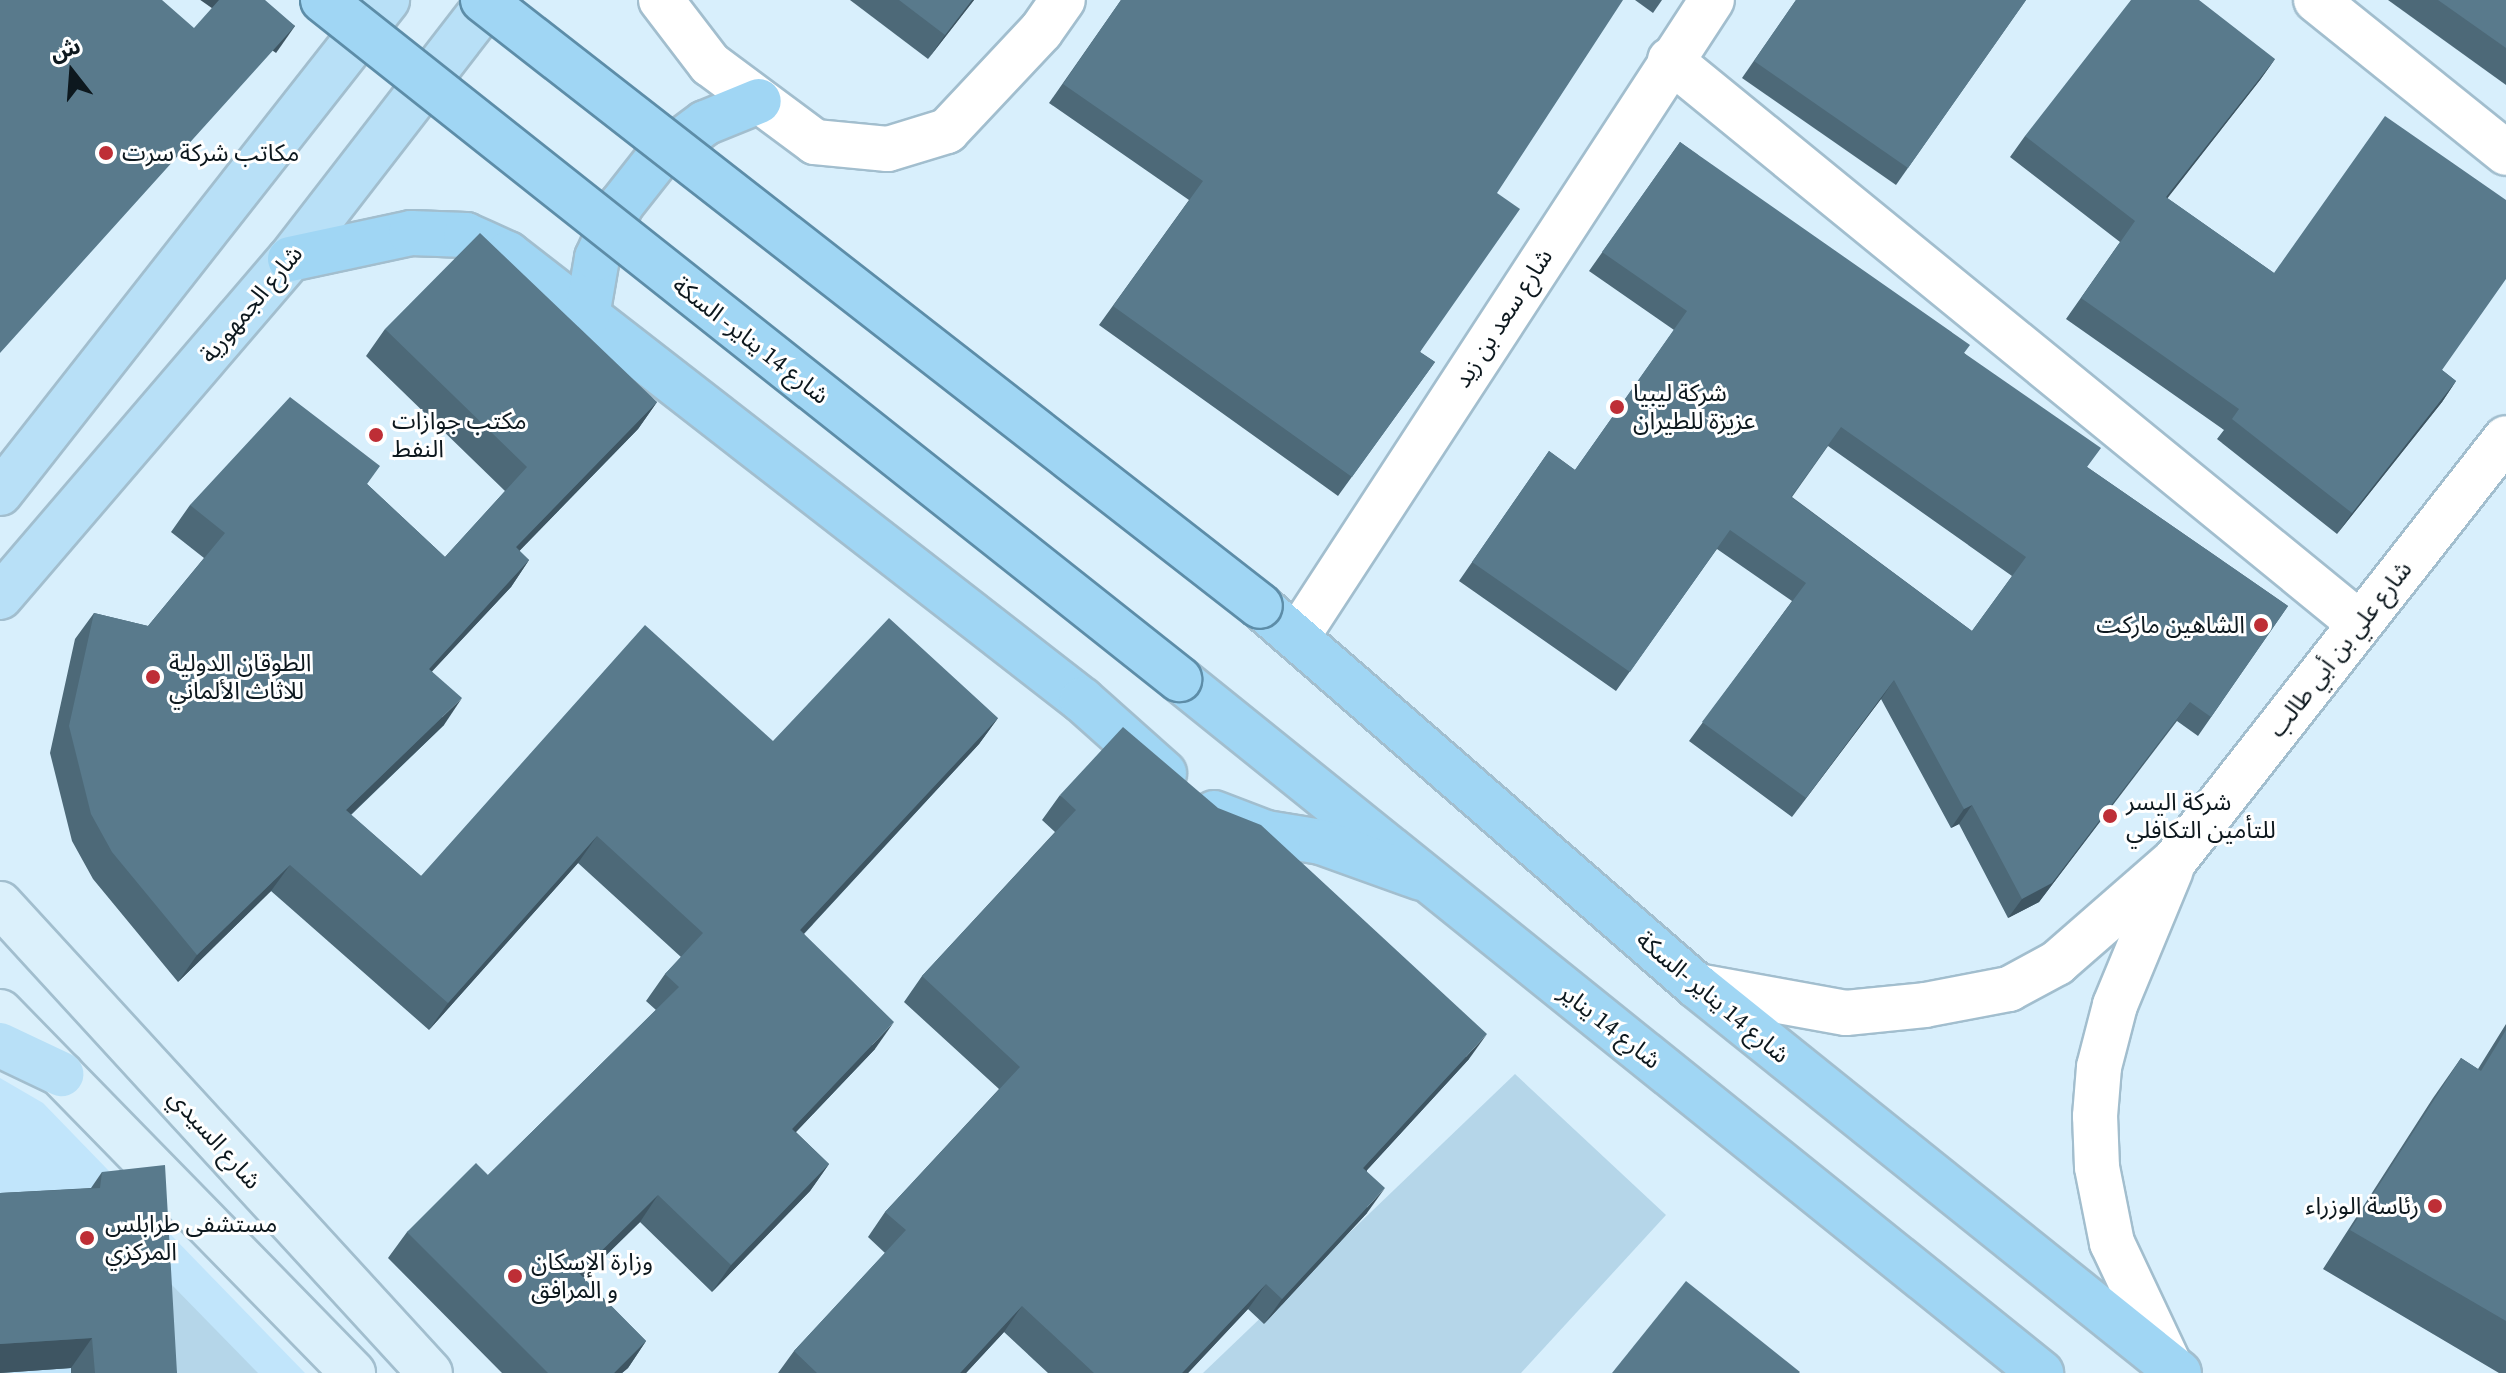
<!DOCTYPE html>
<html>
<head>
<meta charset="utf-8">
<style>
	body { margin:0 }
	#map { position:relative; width:2506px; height:1373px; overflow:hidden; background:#d8effc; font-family:"Source Serif 4","Noto Sans Arabic",serif }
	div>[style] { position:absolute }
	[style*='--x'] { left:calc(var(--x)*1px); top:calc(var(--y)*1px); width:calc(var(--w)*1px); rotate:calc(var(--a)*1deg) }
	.built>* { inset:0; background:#c1e5fb }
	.green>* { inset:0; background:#b5d6e9 }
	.roads { filter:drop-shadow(2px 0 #a2bece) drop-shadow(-2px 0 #a2bece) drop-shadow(0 2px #a2bece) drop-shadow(0 -2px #a2bece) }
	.minor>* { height:44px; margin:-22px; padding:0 22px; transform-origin:22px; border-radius:22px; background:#fff }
	.tertiary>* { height:44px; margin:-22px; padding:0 22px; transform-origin:22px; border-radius:22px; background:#fff }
	.secondary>* { height:44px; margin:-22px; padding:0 22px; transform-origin:22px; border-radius:22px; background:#dbf0fb }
	.primary>* { height:44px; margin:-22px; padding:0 22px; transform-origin:22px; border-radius:22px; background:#b8e0f7 }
	.trunk>* { height:44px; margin:-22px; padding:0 22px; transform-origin:22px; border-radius:22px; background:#a0d6f4 }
	.bridges { filter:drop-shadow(2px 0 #5d8da8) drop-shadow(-2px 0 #5d8da8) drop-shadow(0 2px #5d8da8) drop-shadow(0 -2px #5d8da8) }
	.trunk-bridge>* { height:44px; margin:-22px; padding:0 22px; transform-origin:22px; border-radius:22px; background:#a0d6f4 }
	.wall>* { inset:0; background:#4d6978 }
	.shaded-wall>* { inset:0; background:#3e5562; transform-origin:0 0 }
	.building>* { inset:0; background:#597a8c }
	.dots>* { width:22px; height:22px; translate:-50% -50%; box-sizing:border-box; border:4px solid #fff; border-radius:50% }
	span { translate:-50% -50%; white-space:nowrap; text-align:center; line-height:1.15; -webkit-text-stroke:6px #fff; paint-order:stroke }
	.poi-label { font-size:24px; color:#0d181e }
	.left { translate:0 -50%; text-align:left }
	.right { translate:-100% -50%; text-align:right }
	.street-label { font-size:24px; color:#0d181e }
	.north { position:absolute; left:32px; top:32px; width:80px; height:80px; -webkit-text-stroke:6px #fff; paint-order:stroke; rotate:343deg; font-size:22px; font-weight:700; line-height:32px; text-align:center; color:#0d181e }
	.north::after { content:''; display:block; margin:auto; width:28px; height:36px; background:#0d181e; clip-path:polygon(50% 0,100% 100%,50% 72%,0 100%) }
</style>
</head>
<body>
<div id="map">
	<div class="built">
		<i style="clip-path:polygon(0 1078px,43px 1103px,305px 1373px,0 1373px)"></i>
	</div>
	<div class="green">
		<i style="clip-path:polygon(1515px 1074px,1666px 1215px,1521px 1373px,1203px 1373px)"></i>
		<i style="clip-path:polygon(171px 1284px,258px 1373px,172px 1373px)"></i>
	</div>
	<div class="roads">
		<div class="minor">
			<i style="--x:661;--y:0;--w:81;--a:52.6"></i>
			<i style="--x:710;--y:64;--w:131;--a:36.6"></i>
			<i style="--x:815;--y:142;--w:73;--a:5.5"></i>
			<i style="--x:888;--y:149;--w:62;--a:-17"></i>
			<i style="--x:947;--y:131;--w:137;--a:-46.8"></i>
			<i style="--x:1041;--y:31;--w:38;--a:-55"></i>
			<i style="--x:2316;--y:0;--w:244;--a:38.8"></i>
			<i style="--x:1670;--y:60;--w:890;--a:39.25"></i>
			<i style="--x:1297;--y:637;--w:760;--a:-56.92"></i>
		</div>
		<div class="tertiary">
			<i style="--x:1697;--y:986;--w:151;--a:10.3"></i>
			<i style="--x:1846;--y:1013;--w:79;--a:-5.8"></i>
			<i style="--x:1925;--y:1005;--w:86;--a:-10.8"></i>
			<i style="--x:2009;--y:989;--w:55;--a:-28.4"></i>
			<i style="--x:2057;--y:963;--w:157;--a:-41.1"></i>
			<i style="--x:2175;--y:860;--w:536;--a:-51.89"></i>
			<i style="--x:2169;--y:1364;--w:134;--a:-115.2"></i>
			<i style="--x:2112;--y:1243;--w:77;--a:-101.2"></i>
			<i style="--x:2097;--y:1167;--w:51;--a:-92.2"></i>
			<i style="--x:2095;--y:1116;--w:49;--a:-85.3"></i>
			<i style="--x:2099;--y:1067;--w:64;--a:-75.5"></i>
			<i style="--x:2115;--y:1005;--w:146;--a:-67.5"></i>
		</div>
		<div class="secondary">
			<i style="--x:0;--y:904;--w:636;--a:47.48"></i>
			<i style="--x:0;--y:1012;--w:505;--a:45.64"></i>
		</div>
		<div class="primary">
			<i style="--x:0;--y:493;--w:627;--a:-51.87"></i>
			<i style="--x:0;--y:597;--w:445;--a:-49.4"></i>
			<i style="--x:290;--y:259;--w:327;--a:-52.3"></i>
			<i style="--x:0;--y:1045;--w:68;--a:25.4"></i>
		</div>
		<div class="trunk">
			<i style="--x:290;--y:259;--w:124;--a:-12.1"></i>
			<i style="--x:411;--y:233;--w:55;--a:2.1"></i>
			<i style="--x:466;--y:235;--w:46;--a:24.3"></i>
			<i style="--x:508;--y:254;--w:727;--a:37.85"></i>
			<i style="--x:1082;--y:700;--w:110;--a:41.7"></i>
			<i style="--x:587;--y:316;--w:59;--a:-80.2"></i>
			<i style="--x:597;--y:258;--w:58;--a:-65.6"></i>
			<i style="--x:621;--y:205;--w:60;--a:-51.8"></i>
			<i style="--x:658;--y:158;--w:59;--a:-36.7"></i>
			<i style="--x:705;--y:123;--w:58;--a:-22.2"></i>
			<i style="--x:1260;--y:606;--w:579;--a:41.01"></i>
			<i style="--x:1697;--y:986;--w:618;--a:38.76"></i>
			<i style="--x:1179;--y:679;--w:1107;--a:38.84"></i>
			<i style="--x:1214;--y:813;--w:56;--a:21"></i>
			<i style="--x:1266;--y:833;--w:56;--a:9.3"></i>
			<i style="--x:1321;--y:842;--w:106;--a:19.8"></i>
		</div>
	</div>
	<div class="bridges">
		<div class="trunk-bridge">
			<i style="--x:323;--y:0;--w:1093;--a:38.42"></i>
			<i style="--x:483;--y:0;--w:985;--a:37.95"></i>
		</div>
	</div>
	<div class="wall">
		<i style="clip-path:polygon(850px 0,974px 0,928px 59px)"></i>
		<i style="clip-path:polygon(1121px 0,1497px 193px,1420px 352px,1435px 362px,1338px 496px,1099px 325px,1189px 200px,1049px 103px)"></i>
		<i style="clip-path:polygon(1635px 0,1662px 0,1653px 13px)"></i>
		<i style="clip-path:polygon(1796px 0,2026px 0,1896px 185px,1742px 78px)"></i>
		<i style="clip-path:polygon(2388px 0,2506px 0,2506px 85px)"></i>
		<i style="clip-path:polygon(2275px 59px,2260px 80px,2167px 198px,2274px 273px,2442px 370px,2456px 381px,2442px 402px,2337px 534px,2217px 439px,2224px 430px,2066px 319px,2120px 242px,2010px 157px,2025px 136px)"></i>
		<i style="clip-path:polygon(evenodd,1680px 142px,1964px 353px,2087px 467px,2288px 606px,2198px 736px,2177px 721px,2039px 902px,2008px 918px,1959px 824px,1951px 828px,1881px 699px,1792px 817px,1689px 741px,1792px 601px,1717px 549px,1616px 691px,1459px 581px,1549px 451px,1575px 470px,1674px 330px,1589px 271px,1680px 142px,1828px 446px,2012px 576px,1972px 631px,1792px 497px,1828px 446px)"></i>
		<i style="clip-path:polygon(385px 329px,657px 402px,638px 429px,519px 551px,529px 560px,511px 587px,432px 671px,444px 725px,351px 815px,421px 876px,773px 741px,998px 718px,979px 744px,804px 934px,875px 1049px,796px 1132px,829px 1164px,810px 1191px,712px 1292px,640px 1222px,583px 1278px,646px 1341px,628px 1368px,622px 1373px,502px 1373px,388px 1258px,407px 1232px,488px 1175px,656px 1010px,646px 1001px,665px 974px,681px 957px,578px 863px,429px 1030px,271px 891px,178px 982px,93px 879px,72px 841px,50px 753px,75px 639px,94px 613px,148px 626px,204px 558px,171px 532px,190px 505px,367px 484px,445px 557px,505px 491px,366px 356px)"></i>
		<i style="clip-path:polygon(1060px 795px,1469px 1059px,1367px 1170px,1367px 1213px,1264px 1324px,1248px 1309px,1188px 1373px,1048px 1373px,1004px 1332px,966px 1373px,778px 1373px,794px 1351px,885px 1253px,868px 1237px,885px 1212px,999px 1089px,904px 1002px,922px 976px,1055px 832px,1042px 820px)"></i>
		<i style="clip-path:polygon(2506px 1024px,2506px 1373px,2499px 1373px,2323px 1269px,2433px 1098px,2461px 1058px,2478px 1069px)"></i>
		<i style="clip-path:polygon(102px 1172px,177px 1373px,71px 1373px,71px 1368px,0 1373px,0 1193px,91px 1188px)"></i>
	</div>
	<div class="shaded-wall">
		<i style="clip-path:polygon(972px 0,974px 0,928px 59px,945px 35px)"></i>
		<i style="left:295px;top:26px;width:33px;height:440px;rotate:125deg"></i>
		<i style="clip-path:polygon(2275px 59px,2260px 80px,2152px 218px,2166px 197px)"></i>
		<i style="clip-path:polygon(2456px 381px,2442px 402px,2337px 534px,2352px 513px)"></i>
		<i style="clip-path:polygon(657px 402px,638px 429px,497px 574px,516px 547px)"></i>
		<i style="clip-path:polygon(529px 560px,511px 587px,410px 695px,429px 669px)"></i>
		<i style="clip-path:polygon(1894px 680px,1881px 699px,1792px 817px,1806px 798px)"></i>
		<i style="clip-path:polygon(462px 698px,444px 725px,327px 837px,346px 810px)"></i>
		<i style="clip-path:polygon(2190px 702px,2039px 902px,2008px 918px,2022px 899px)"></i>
		<i style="clip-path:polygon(998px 718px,979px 744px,782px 957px,800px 930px)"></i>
		<i style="clip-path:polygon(1972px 805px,1959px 824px,1951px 828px,1964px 809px)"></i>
		<i style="clip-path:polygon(597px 836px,578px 863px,429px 1030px,448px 1003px)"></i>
		<i style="clip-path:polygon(290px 865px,271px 891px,178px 982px,197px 955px)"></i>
		<i style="clip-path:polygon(894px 1022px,875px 1049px,773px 1156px,792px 1129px)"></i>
		<i style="clip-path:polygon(1487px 1034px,1469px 1059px,1346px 1193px,1363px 1168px)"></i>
		<i style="clip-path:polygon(829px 1164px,810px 1191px,712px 1292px,731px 1265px)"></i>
		<i style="clip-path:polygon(1385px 1188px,1367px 1213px,1264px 1324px,1282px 1299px)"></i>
		<i style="clip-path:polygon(658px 1195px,640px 1222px,560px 1300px,579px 1273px)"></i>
		<i style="clip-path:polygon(1266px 1284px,1248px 1309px,1188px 1373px,1182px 1373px)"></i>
		<i style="clip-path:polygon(1022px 1306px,1004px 1332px,966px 1373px,960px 1373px)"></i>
		<i style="clip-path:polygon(92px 1338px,71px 1368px,0 1373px,0 1344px)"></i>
		<i style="clip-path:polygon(646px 1341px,628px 1368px,622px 1373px,614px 1373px)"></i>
	</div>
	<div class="building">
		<i style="clip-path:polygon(0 0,162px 0,194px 28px,219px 0,265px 0,295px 26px,0 353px)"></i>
		<i style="clip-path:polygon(899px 0,972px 0,945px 35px)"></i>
		<i style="clip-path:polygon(1121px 0,1623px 0,1497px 193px,1520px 209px,1420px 352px,1435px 362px,1352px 477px,1113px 306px,1203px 181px,1063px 84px)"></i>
		<i style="clip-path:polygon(1796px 0,2026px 0,1908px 168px,1754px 61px)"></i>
		<i style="clip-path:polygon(2131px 0,2199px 0,2275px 59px,2166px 197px,2274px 273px,2385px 116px,2506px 200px,2506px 279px,2442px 370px,2456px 381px,2352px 513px,2232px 419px,2239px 409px,2081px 298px,2135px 221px,2025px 136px)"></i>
		<i style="clip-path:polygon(2438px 0,2506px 0,2506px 48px)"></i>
		<i style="clip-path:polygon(evenodd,1680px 142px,1970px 345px,1964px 353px,2101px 448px,2087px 467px,2288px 606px,2211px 717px,2190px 702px,2052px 883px,2022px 899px,1972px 805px,1964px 809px,1894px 680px,1806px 798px,1702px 722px,1806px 583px,1730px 530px,1630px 672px,1472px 562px,1549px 451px,1575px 470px,1687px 311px,1602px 252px,1680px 142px,1841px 427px,2026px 557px,1972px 631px,1791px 497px,1841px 427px)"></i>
		<i style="clip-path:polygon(480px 233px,657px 402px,516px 547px,529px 560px,429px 669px,462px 698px,346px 810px,421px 876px,645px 625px,773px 741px,889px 618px,998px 718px,800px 930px,894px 1022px,792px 1129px,829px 1164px,731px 1265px,658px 1195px,579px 1273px,646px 1341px,614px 1373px,548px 1373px,407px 1232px,476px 1163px,488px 1175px,679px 987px,665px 974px,703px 933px,597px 836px,448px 1003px,290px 865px,197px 955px,112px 852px,91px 814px,69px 726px,94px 613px,148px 626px,225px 533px,190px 505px,290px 397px,380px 466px,367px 484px,445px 557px,527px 467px,385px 329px)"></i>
		<i style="clip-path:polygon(1123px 727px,1218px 808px,1261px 825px,1487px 1034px,1363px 1168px,1385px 1188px,1282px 1299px,1266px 1284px,1182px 1373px,1094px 1373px,1022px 1306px,960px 1373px,817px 1373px,794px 1351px,906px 1230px,885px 1212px,1020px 1067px,922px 976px,1076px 810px,1060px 795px)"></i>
		<i style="clip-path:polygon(2506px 1030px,2506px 1321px,2350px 1230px,2461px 1058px,2481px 1071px)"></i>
		<i style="clip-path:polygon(165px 1165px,177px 1373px,95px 1373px,92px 1338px,0 1344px,0 1193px,100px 1188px,102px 1172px)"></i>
		<i style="clip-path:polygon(1686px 1281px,1800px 1372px,1799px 1373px,1612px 1373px)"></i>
	</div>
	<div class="dots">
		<i style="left:106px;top:153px;background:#be2e36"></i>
		<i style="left:1617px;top:407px;background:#be2e36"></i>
		<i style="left:376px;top:435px;background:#be2e36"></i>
		<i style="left:2261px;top:625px;background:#be2e36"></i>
		<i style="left:153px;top:677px;background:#be2e36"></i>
		<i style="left:2110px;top:816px;background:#be2e36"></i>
		<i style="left:2435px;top:1206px;background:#be2e36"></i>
		<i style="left:87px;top:1238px;background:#be2e36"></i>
		<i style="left:515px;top:1276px;background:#be2e36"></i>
	</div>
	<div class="poi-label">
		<span class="left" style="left:122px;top:153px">مكاتب شركة سرت</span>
		<span class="left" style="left:1633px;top:407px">شركة ليبيا<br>عزيزة للطيران</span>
		<span class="left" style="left:392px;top:435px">مكتب جوازات<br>النفط</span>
		<span class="right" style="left:2245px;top:625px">الشاهين ماركت</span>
		<span class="left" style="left:169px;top:677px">الطوقان الدولية<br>للاثاث الألماني</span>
		<span class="left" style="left:2126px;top:816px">شركة اليسر<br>للتأمين التكافلي</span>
		<span class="right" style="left:2419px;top:1206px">رئاسة الوزراء</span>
		<span class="left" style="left:105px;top:1238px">مستشفى طرابلس<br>المركزي</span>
		<span class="left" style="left:531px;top:1276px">وزارة الإسكان<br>و المرافق</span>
	</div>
	<div class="street-label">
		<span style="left:251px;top:304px;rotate:-50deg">شارع الجمهورية</span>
		<span style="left:1503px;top:318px;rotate:-57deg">شارع سعد بن زيد</span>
		<span style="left:751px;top:340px;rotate:38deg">شارع 14 يناير- السكة</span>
		<span style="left:2340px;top:649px;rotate:-52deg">شارع علي بن أبي طالب</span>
		<span style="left:1713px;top:997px;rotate:40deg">شارع 14 يناير -السكة</span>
		<span style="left:1610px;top:1026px;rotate:38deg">شارع 14 يناير</span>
		<span style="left:215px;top:1139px;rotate:48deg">شارع السيدي</span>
	</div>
	<div class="north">ش</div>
</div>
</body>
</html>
